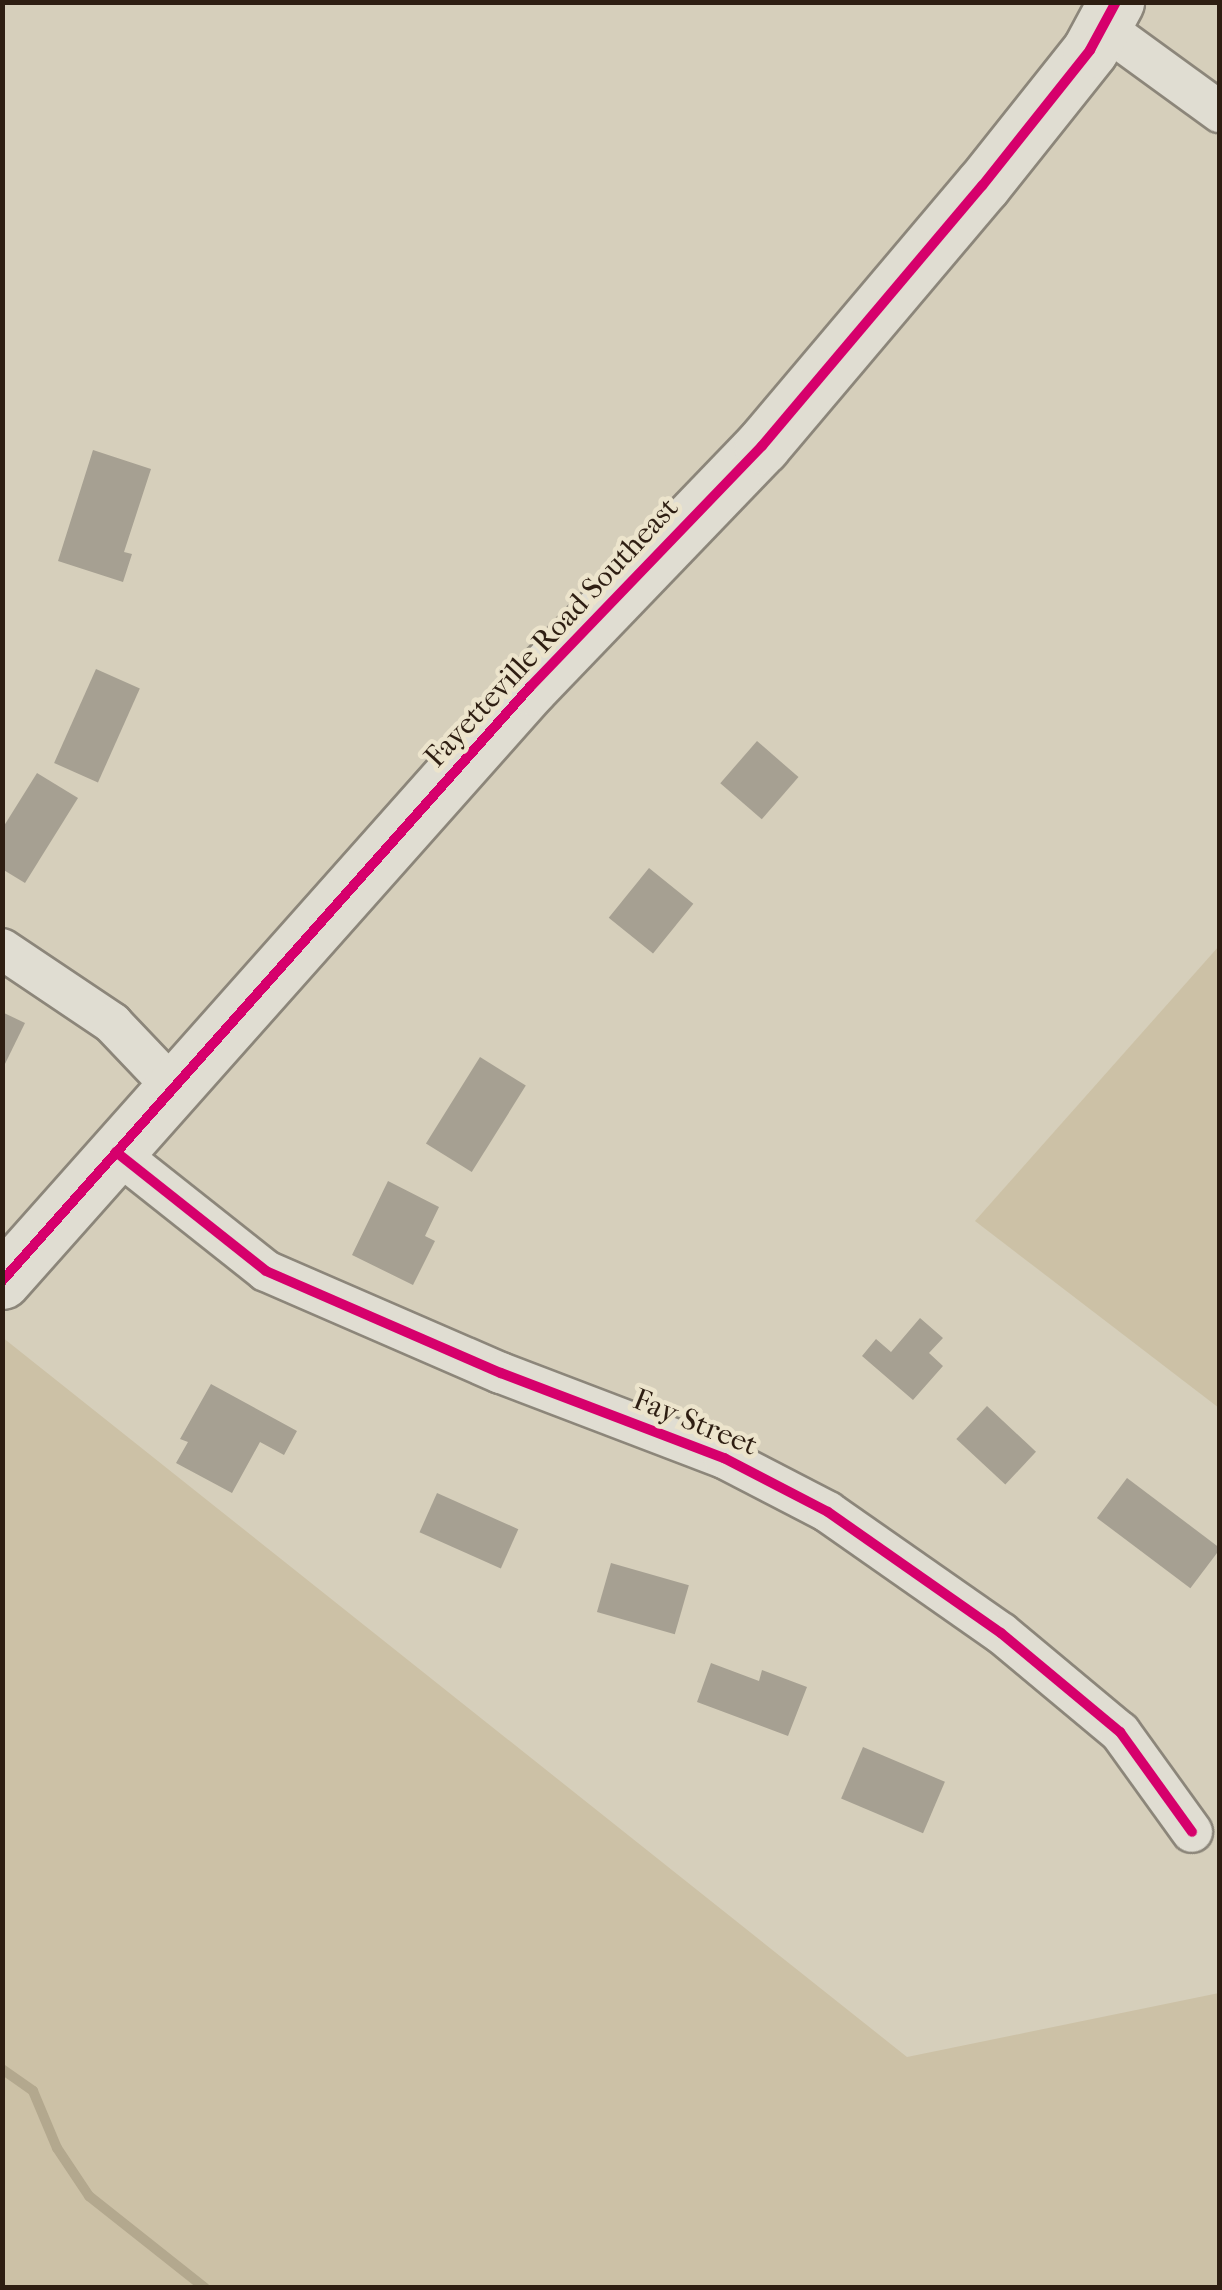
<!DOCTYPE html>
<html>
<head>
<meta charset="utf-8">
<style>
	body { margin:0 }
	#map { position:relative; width:1222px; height:2290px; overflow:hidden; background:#d6cfbb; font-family:"IM FELL French Canon",serif }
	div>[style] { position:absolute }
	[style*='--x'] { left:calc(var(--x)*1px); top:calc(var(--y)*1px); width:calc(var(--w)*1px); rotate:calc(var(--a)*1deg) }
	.green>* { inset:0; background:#ccc1a6 }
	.stream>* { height:10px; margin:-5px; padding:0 5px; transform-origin:5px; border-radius:5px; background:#b3a88e }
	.building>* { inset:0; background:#a6a092; transform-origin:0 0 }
	.roads { filter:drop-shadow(2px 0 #8c867a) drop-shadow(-2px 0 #8c867a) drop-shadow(0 2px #8c867a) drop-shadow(0 -2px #8c867a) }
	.street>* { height:40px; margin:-20px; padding:0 20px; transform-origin:20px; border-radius:20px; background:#e0ddd2 }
	.secondary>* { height:55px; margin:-27.5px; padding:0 27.5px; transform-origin:27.5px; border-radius:27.5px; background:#e0ddd2 }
	.cycleway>* { height:10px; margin:-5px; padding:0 5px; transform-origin:5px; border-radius:5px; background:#d6006c }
	span { translate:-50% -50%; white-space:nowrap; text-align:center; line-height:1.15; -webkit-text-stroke:9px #ece4cc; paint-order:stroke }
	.street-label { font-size:30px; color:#2e1e12 }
	.frame { position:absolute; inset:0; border:5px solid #2e1e12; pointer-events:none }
</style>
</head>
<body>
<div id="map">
	<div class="green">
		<i style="clip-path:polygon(1219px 946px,1219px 1408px,975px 1221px)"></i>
		<i style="clip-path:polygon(2px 1337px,907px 2057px,1219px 1993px,1219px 2287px,3px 2287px)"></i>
	</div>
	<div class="stream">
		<i style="--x:2;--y:2069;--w:38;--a:35"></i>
		<i style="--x:33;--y:2091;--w:62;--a:67.2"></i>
		<i style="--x:57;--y:2148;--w:58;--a:56.3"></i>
		<i style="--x:89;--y:2196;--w:148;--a:38.4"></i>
	</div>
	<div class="building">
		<i style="clip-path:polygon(93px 450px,151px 469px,124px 552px,132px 554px,123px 582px,58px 561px)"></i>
		<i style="left:96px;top:669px;width:48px;height:103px;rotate:24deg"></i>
		<i style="left:757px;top:741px;width:55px;height:56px;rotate:41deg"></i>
		<i style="clip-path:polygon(37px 773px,78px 798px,25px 883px,2px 869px,2px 829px)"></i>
		<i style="left:649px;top:868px;width:57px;height:64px;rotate:39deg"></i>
		<i style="clip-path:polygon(2px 1012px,25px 1023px,2px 1070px)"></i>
		<i style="left:480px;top:1057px;width:54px;height:102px;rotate:32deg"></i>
		<i style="clip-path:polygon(388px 1181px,439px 1207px,425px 1236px,435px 1241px,413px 1285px,352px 1255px)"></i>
		<i style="clip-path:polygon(920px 1318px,943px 1338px,929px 1353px,943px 1366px,913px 1400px,862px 1356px,876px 1339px,891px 1352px)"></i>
		<i style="clip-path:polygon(211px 1384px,297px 1431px,284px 1455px,260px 1442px,232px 1493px,176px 1463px,188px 1442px,180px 1439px)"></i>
		<i style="left:987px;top:1406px;width:67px;height:45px;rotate:43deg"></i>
		<i style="left:1127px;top:1478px;width:117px;height:50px;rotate:37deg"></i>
		<i style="left:437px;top:1493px;width:89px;height:43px;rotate:24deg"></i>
		<i style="left:611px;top:1563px;width:81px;height:51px;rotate:16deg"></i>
		<i style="clip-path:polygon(711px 1663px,759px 1681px,762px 1670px,807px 1687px,788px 1736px,697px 1702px)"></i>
		<i style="left:863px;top:1747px;width:89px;height:56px;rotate:23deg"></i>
	</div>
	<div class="roads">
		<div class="street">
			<i style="--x:1103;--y:27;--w:145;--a:36"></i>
			<i style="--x:2;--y:949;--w:133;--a:33.9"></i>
			<i style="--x:112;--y:1023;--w:88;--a:46.4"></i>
			<i style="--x:116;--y:1152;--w:191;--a:38.4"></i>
			<i style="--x:266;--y:1271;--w:256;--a:23.5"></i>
			<i style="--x:501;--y:1373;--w:239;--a:20.9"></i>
			<i style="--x:724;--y:1458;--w:117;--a:27.4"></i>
			<i style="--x:828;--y:1512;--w:211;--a:35"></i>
			<i style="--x:1001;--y:1633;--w:155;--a:39.8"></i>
			<i style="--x:1120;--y:1732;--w:123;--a:54.2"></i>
		</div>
		<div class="secondary">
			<i style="--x:2;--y:1281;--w:795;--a:-48.37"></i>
			<i style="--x:530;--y:687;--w:335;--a:-46.1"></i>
			<i style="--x:762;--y:446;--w:341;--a:-49.8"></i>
			<i style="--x:982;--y:186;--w:174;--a:-51.5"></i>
			<i style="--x:1090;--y:50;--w:55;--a:-61.6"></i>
		</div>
	</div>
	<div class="cycleway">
		<i style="--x:116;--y:1152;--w:191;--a:38.4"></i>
		<i style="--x:266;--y:1271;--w:256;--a:23.5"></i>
		<i style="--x:501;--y:1373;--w:239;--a:20.9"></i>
		<i style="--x:724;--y:1458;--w:117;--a:27.4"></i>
		<i style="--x:828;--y:1512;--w:211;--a:35"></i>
		<i style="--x:1001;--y:1633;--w:155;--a:39.8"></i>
		<i style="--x:1120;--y:1732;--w:123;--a:54.2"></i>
		<i style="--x:2;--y:1281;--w:795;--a:-48.37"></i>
		<i style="--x:530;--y:687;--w:335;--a:-46.1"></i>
		<i style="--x:762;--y:446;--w:341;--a:-49.8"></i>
		<i style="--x:982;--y:186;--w:174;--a:-51.5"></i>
		<i style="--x:1090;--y:50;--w:55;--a:-61.6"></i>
	</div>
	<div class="street-label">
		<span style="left:552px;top:633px;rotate:-47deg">Fayetteville Road Southeast</span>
		<span style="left:695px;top:1423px;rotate:22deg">Fay Street</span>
	</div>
	<div class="frame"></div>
</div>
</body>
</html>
